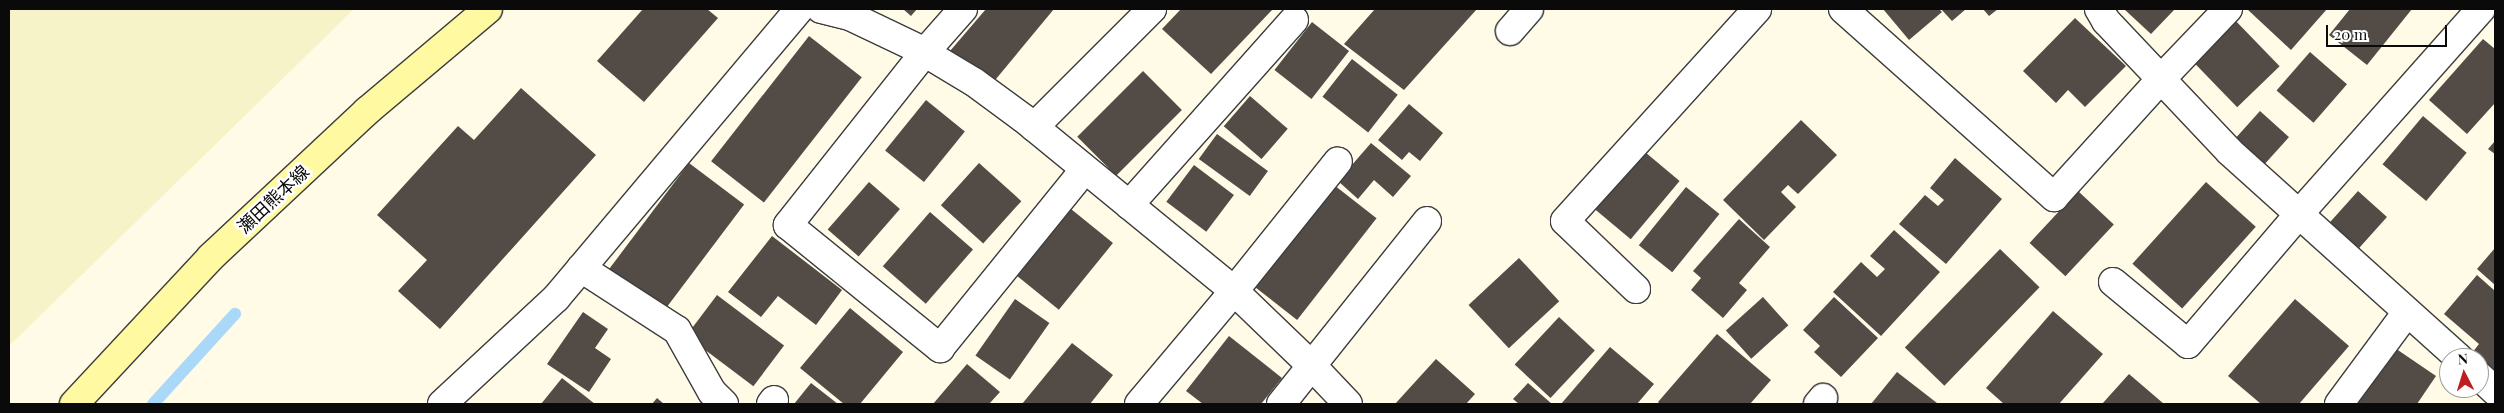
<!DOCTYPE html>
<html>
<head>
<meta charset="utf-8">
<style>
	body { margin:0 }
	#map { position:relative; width:2504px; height:413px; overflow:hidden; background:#fffbe7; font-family:"Playfair Display","Noto Sans JP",serif }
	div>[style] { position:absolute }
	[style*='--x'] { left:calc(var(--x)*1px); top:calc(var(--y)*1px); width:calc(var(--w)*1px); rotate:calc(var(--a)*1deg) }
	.farmland>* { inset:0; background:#f5f3c7 }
	.stream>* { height:12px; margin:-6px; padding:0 6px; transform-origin:6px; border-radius:6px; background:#aad8f8 }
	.building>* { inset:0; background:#534c46; transform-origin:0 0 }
	.roads { filter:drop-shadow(1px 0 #3d3d3d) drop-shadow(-1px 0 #3d3d3d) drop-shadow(0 1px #3d3d3d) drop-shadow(0 -1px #3d3d3d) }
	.street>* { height:28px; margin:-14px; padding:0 14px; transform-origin:14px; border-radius:14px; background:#fff }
	.secondary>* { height:28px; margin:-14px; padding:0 14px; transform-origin:14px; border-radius:14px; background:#fff9a2 }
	span { translate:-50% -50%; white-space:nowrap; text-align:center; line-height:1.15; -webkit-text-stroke:5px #fff; paint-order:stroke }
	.street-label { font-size:18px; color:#0a0a0a }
	.frame { position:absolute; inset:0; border:10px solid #0a0a0a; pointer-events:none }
	.north { position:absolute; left:2439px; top:348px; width:50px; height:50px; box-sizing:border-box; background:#fff; border:1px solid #9d9d9d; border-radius:50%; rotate:355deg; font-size:14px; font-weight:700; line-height:20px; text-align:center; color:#0a0a0a }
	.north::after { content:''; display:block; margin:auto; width:18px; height:22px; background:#be1e1f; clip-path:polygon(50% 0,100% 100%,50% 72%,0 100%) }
	.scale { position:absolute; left:2326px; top:25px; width:121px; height:22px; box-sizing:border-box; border:2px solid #0a0a0a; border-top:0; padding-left:6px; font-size:15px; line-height:18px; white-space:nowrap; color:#0a0a0a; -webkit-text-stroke:4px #fff; paint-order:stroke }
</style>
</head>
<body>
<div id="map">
	<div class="farmland">
		<i style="clip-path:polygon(9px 9px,354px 9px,9px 346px)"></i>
	</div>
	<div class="stream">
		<i style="--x:153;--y:404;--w:122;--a:-47.7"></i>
	</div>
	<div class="building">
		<i style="clip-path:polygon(643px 9px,707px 9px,718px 18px,644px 102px,597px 61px)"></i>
		<i style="clip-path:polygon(903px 9px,917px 9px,911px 16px)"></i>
		<i style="clip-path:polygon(986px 9px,1054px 9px,991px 85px,950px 51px)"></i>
		<i style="clip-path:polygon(1181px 9px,1273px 9px,1211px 74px,1162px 29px)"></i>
		<i style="clip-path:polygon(1375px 9px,1477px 9px,1404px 90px,1344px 44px)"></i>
		<i style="clip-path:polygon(1883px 9px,1939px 9px,1942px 12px,1909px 40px)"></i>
		<i style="clip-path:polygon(1941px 9px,1966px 9px,1952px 21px)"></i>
		<i style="clip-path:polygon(1983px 9px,1998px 9px,1989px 16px)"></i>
		<i style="clip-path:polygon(2124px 9px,2175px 9px,2151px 34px)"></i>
		<i style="clip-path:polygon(2247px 9px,2327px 9px,2291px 50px)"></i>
		<i style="clip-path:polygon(2350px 9px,2412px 9px,2367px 65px,2329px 35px)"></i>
		<i style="left:2231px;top:16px;width:70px;height:59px;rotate:46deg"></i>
		<i style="clip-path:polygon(2075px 18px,2126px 66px,2085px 107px,2068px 90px,2056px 103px,2023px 71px)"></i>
		<i style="left:1312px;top:22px;width:47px;height:61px;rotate:38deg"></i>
		<i style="left:809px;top:36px;width:67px;height:159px;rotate:38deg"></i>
		<i style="clip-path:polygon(2483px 39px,2495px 49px,2495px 103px,2467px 134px,2429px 100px)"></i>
		<i style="left:2310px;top:52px;width:49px;height:51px;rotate:41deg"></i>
		<i style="left:1352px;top:59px;width:58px;height:48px;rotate:38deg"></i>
		<i style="left:1143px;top:71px;width:55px;height:93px;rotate:45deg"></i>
		<i style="clip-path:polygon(521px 88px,596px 155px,440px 329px,398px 291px,427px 260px,377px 215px,458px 126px,474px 140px)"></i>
		<i style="left:1250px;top:96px;width:50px;height:40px;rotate:41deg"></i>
		<i style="left:926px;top:100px;width:50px;height:65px;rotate:39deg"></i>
		<i style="clip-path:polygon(1409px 104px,1443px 133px,1420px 161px,1409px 152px,1402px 160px,1378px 140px)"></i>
		<i style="left:2260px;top:111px;width:39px;height:45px;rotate:42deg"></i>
		<i style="left:2423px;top:116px;width:57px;height:63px;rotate:40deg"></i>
		<i style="clip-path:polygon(1801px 120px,1837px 155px,1798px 194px,1788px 185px,1781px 192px,1796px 207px,1764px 240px,1723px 200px)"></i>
		<i style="left:1217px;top:134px;width:63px;height:31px;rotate:36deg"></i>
		<i style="clip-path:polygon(2495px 141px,2495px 154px,2488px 149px)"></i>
		<i style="clip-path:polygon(1371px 143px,1411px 176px,1393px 197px,1374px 180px,1358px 199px,1338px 181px)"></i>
		<i style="left:1639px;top:147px;width:53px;height:76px;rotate:40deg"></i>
		<i style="clip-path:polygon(1955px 158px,2002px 199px,1946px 264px,1899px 224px,1925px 195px,1938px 206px,1944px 200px,1930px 188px)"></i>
		<i style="left:689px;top:163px;width:69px;height:133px;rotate:37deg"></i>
		<i style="left:979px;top:163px;width:57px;height:57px;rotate:42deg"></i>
		<i style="left:1194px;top:165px;width:50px;height:46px;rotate:37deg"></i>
		<i style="left:869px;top:182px;width:41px;height:63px;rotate:41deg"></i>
		<i style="left:2206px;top:182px;width:67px;height:110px;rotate:42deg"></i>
		<i style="left:1334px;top:185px;width:54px;height:129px;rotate:38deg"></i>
		<i style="left:1686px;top:187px;width:43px;height:75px;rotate:39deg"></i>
		<i style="left:2078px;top:191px;width:49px;height:71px;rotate:43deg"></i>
		<i style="left:2358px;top:191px;width:39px;height:53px;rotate:42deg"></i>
		<i style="left:1071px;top:209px;width:54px;height:86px;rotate:39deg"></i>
		<i style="left:930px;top:212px;width:57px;height:72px;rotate:41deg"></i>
		<i style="clip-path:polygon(1739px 219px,1770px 247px,1739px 283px,1747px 290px,1723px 318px,1691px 290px,1701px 278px,1693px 271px)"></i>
		<i style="clip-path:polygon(1894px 230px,1940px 272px,1881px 336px,1833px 292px,1861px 262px,1877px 277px,1885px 269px,1870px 256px)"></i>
		<i style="clip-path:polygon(772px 236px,842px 290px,816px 325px,778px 296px,761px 317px,728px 292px)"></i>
		<i style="clip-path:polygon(2495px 248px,2495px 285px,2477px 269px)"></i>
		<i style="left:2000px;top:249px;width:55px;height:137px;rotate:44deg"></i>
		<i style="left:1519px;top:258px;width:59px;height:69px;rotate:47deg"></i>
		<i style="clip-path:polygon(2477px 275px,2495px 291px,2495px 373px,2472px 353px,2479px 344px,2444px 314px)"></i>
		<i style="left:717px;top:295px;width:84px;height:51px;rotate:37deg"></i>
		<i style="left:1763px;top:297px;width:38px;height:50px;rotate:48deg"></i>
		<i style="clip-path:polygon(1834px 297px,1878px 338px,1841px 377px,1814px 352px,1820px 346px,1803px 330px)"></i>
		<i style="left:1015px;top:299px;width:42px;height:69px;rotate:35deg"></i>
		<i style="clip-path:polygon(2295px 299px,2349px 346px,2299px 404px,2261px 404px,2228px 376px)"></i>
		<i style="clip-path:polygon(850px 308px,903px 352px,860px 404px,844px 404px,800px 368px)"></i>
		<i style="clip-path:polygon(2053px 311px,2103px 354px,2059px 404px,2004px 404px,1986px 388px)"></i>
		<i style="clip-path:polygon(583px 312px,608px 329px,595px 348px,611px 359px,589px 392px,547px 364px)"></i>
		<i style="left:1559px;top:317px;width:49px;height:65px;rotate:43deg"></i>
		<i style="clip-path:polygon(1717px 334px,1771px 380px,1750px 404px,1660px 404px,1658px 402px)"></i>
		<i style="clip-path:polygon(1229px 336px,1282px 378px,1261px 404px,1203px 404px,1186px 391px)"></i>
		<i style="clip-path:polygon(1072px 343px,1113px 375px,1090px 404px,1022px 404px)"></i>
		<i style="clip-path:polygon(2389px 344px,2436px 376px,2417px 404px,2348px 404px)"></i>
		<i style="clip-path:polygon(1610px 347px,1654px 384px,1637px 404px,1561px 404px)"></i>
		<i style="clip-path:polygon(1436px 359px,1475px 394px,1466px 404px,1395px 404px)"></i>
		<i style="clip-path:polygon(967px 364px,1000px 392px,989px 404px,933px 404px)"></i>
		<i style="clip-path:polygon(1897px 372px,1937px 403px,1935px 404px,1871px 404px)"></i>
		<i style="clip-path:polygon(2129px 374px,2164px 404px,2102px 404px)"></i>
		<i style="clip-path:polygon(562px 378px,595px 404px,541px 404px)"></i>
		<i style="clip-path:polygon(811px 383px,838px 404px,794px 404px)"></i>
		<i style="clip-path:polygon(1528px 383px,1552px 404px,1519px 404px,1513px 399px)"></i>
		<i style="clip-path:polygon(657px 398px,664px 404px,652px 404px)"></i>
	</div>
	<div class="roads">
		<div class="street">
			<i style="--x:821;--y:9;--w:32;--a:14"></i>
			<i style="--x:852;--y:17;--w:74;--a:25.5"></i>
			<i style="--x:919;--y:49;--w:64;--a:31"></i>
			<i style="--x:974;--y:82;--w:61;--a:36.3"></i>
			<i style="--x:1023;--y:118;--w:273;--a:39.3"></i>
			<i style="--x:1234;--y:291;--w:108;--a:43.9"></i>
			<i style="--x:1312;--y:366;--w:52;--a:46.5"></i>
			<i style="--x:963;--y:9;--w:57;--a:131.5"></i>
			<i style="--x:925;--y:52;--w:221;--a:128.4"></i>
			<i style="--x:788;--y:225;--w:196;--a:39"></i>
			<i style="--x:940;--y:348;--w:230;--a:-51"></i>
			<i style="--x:1843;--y:9;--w:283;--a:41.7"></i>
			<i style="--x:2054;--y:197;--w:159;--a:-47.8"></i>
			<i style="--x:2161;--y:79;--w:100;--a:46.6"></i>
			<i style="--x:2230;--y:152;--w:308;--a:42"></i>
			<i style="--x:2099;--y:9;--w:14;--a:60"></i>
			<i style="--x:2106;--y:21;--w:80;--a:46.5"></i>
			<i style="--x:2161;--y:79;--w:97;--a:-46.3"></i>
			<i style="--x:1510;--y:31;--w:29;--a:-49"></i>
			<i style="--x:1034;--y:127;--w:167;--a:-45"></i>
			<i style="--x:1129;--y:205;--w:248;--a:-48.3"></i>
			<i style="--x:581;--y:268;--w:114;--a:32.9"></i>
			<i style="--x:677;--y:330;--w:71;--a:60.6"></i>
			<i style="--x:712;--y:392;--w:17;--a:45"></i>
			<i style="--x:2113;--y:282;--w:97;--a:39.6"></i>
			<i style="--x:2188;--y:344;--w:170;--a:-49.5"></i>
			<i style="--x:2298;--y:215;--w:276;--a:-48.4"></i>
			<i style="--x:1636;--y:289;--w:98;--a:-136.2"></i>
			<i style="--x:1565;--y:221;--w:286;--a:-47.8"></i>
			<i style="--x:2479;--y:376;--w:22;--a:43"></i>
			<i style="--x:442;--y:404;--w:156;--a:-42.9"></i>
			<i style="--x:556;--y:298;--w:378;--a:-49.9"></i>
			<i style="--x:771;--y:404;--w:5;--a:-53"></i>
			<i style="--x:1139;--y:404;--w:148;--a:-49.9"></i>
			<i style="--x:1234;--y:291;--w:166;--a:-51.3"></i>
			<i style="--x:1281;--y:404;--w:234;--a:-51.4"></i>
			<i style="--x:1818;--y:404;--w:8;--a:-50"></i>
			<i style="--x:2339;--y:404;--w:114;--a:-53.5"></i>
		</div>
		<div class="secondary">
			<i style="--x:74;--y:404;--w:201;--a:-47"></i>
			<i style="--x:211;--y:257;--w:214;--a:-43.1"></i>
			<i style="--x:367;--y:111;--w:158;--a:-40.1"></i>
		</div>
	</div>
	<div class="street-label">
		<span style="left:273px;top:199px;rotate:-43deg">瀬田熊本線</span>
	</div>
	<div class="frame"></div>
	<div class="north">N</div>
	<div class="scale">20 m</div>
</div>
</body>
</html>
